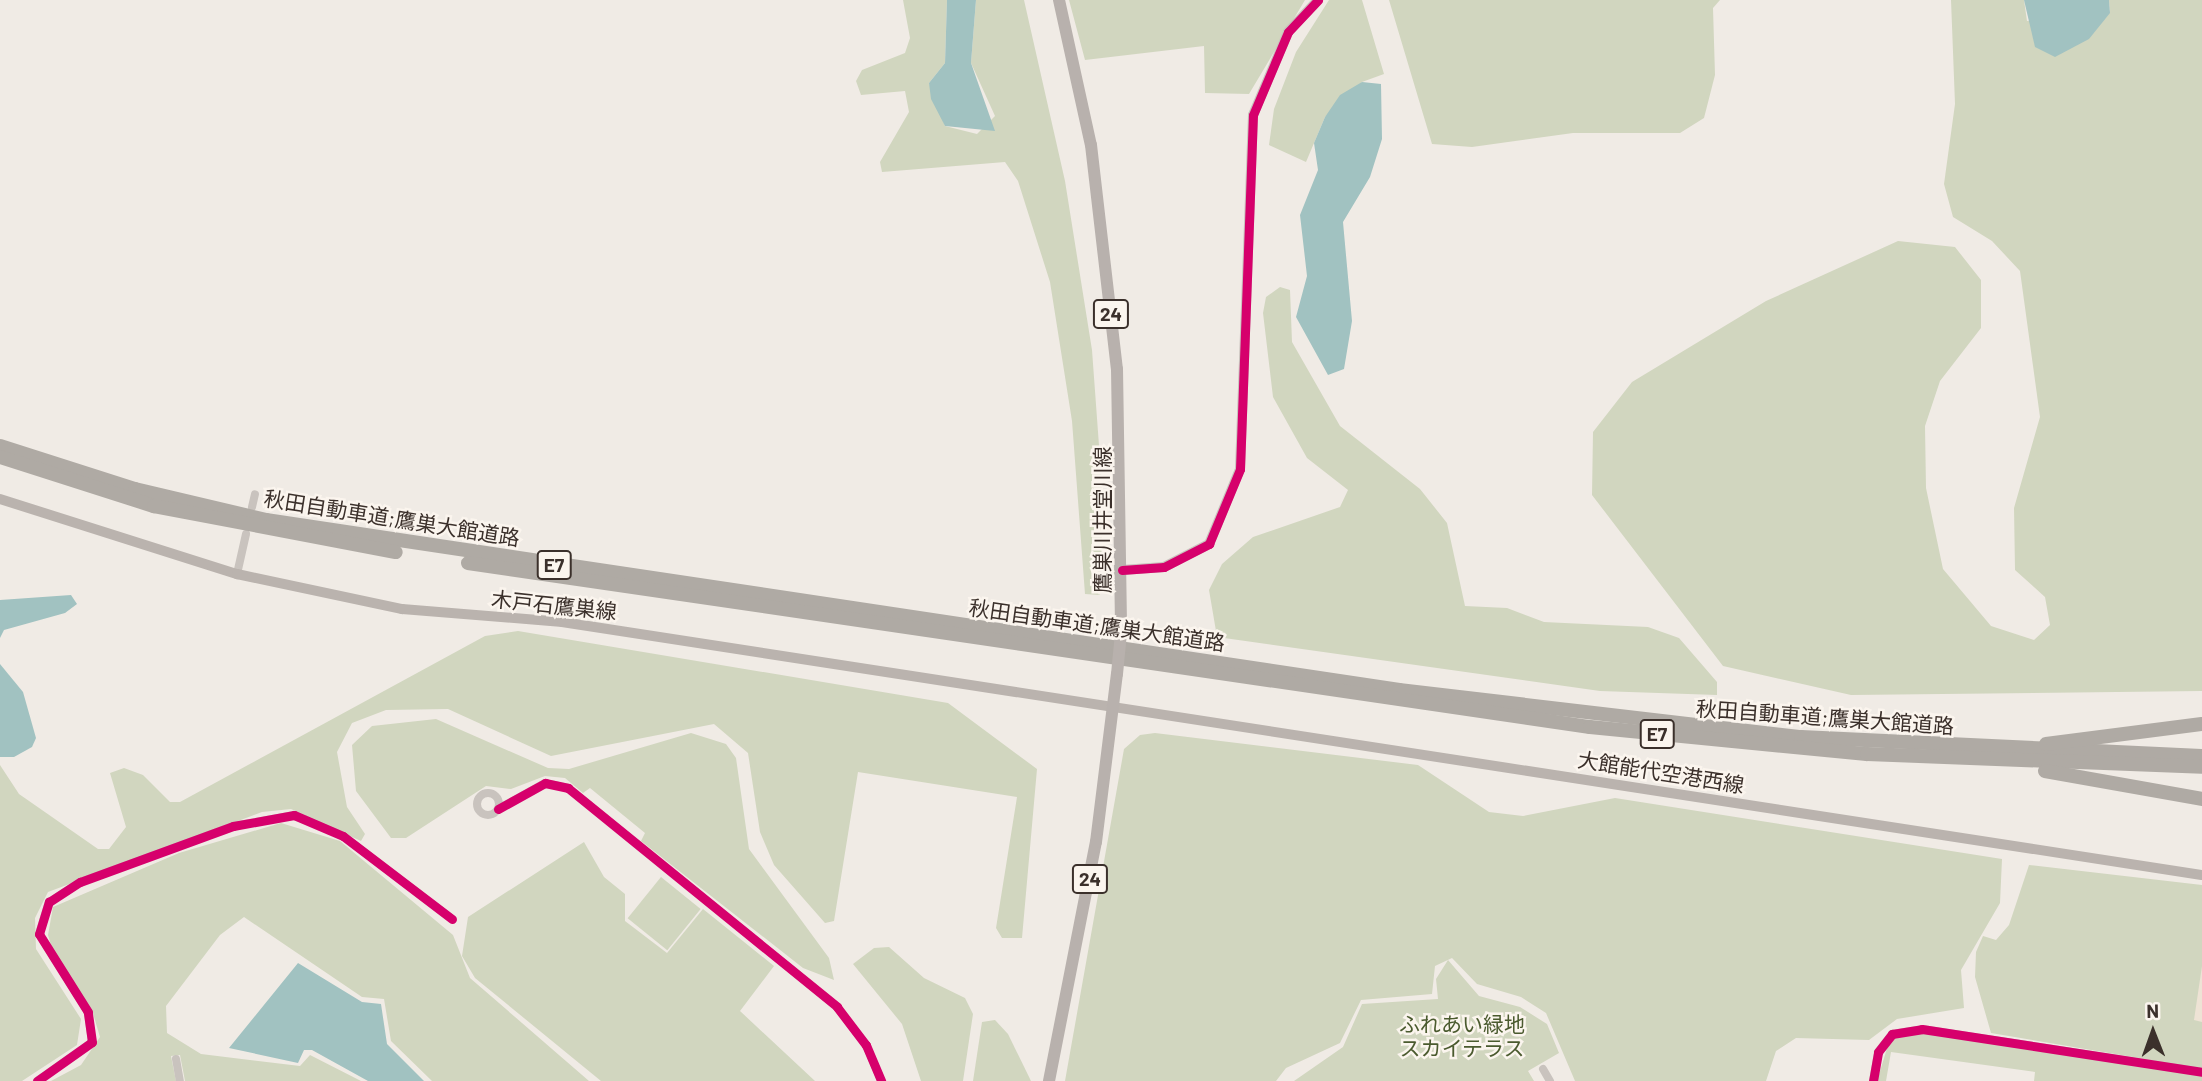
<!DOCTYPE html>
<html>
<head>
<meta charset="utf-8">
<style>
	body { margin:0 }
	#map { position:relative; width:2202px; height:1081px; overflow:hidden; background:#f0ebe5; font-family:Barlow,"Noto Sans JP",sans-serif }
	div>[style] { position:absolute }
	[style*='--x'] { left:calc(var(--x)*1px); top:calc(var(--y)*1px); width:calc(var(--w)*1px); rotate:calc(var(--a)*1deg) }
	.green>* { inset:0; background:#d1d6bf; transform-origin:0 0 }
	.plaza>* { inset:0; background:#eee3d5 }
	.water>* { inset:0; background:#a1c2c1 }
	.minor>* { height:8px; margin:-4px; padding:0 4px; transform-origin:4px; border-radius:4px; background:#c9c3be }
	.minor>.ring { margin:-4px; padding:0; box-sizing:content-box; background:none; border:8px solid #c9c3be; border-radius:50% }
	.tertiary>* { height:10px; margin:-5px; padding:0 5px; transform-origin:5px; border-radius:5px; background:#c9c3be }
	.secondary>* { height:10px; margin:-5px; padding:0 5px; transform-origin:5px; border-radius:5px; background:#bab3ae }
	.primary>* { height:12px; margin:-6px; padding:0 6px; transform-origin:6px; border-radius:6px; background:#b8b1ad }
	.motorway>* { height:14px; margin:-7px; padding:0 7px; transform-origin:7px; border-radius:7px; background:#afaaa4 }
	.primary-bridge>* { height:12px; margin:-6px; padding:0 6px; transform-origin:6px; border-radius:6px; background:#b8b1ad }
	.cycleway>* { height:9px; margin:-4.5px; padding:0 4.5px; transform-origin:4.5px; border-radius:4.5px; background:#d6006c }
	span { translate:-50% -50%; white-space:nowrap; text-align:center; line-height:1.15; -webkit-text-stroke:5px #fbf5ee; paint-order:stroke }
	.shield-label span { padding:2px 5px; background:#fbf5ee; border:2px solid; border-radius:5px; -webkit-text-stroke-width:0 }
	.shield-label { font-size:19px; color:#3b302b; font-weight:700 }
	.street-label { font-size:21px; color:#3b302b }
	.park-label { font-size:21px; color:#4a5a2e }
	.north { position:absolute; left:2118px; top:997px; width:70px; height:70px; -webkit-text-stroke:5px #fbf5ee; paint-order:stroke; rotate:359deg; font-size:19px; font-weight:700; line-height:28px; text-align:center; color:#3b302b }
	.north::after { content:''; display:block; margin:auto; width:24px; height:32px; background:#3b302b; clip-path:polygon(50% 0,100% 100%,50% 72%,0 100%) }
</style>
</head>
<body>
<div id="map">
	<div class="green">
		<i style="clip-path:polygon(903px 0,947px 0,945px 63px,929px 83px,945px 126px,977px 134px,995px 116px,971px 63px,976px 0,1024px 0,1065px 181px,1092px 350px,1103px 500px,1100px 595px,1085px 594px,1072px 421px,1050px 282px,1018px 181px,1005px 162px,882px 172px,880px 162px,909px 112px,905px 91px,861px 95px,856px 81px,862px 70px,905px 53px,910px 38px)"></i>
		<i style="clip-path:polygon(1069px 0,1305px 0,1249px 94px,1205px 93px,1204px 46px,1085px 60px)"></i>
		<i style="clip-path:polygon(1329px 0,1362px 0,1384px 74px,1362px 82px,1325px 117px,1306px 162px,1269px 145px,1274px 109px,1296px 52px)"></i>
		<i style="clip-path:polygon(1389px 0,1720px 0,1713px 8px,1715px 75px,1704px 118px,1680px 133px,1573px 133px,1472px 147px,1432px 144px)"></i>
		<i style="clip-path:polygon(1951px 0,2024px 0,2027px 21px,2110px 13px,2109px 0,2202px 0,2202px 691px,1851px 695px,1723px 666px,1592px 495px,1593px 432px,1632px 382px,1766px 301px,1898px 241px,1955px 247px,1981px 280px,1981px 328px,1940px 381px,1925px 426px,1926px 488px,1943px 569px,1991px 626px,2034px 640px,2050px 625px,2045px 597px,2015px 570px,2014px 508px,2040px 417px,2020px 271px,1992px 241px,1953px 217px,1944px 184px,1955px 104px)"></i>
		<i style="clip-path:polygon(1280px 287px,1290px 290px,1292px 342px,1340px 426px,1420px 489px,1447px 523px,1465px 606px,1507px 608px,1544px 622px,1648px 627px,1679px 638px,1717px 682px,1717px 695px,1600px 691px,1217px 637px,1209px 590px,1222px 564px,1253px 537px,1340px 507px,1348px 490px,1307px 458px,1273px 397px,1263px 313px,1266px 297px)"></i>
		<i style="clip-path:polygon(518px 631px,948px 703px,1037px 769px,1022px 938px,1002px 938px,996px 928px,1017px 797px,858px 772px,834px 921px,825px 923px,774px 865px,760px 832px,748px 753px,714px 724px,551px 756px,448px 709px,386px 710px,352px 723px,337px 752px,347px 807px,365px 834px,361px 841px,291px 809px,262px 812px,48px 892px,35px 918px,36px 949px,81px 1019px,77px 1045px,22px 1081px,0 1081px,0 765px,19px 794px,98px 849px,109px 849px,126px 827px,110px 773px,124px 768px,143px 775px,170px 802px,180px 802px,485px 636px)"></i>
		<i style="clip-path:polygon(436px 719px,548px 768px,569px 769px,691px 733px,726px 744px,736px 758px,749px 849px,829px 958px,834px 980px,803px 968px,641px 841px,645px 833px,590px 788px,583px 793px,565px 778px,545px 776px,511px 789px,486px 786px,406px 838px,391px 838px,356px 791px,352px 745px,372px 726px)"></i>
		<i style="clip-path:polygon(1155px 733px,1418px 765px,1489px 812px,1523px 816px,1615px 798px,2002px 859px,2000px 903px,1961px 970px,1964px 1008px,1897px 1019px,1869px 1040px,1796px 1038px,1776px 1051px,1766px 1081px,1575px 1081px,1546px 1013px,1521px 997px,1477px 984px,1452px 958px,1435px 966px,1432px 994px,1361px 1000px,1340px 1043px,1286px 1068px,1276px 1081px,1065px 1081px,1124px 749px,1140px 735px)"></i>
		<i style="clip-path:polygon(281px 823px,340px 841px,453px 935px,470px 978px,589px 1081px,432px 1081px,391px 1041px,384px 999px,362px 997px,244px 917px,220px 935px,166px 1006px,167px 1033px,201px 1054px,300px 1066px,310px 1055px,361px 1081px,185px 1081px,180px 1055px,171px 1056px,176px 1081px,51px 1081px,81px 1065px,100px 1037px,92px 1010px,53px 952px,48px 935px,53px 907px,179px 853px)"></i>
		<i style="clip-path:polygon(584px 842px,604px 877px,625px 894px,625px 921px,667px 953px,703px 909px,774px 966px,740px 1011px,815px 1081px,601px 1081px,475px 978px,462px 956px,468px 917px)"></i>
		<i style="clip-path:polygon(2029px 865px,2202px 885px,2202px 1081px,2034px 1081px,2035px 1072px,1891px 1052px,1886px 1081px,1877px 1081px,1888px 1045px,1898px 1035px,1923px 1032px,2186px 1066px,1991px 1033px,1975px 977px,1976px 952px,1983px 936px,1996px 940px,2009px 925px)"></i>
		<i style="left:661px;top:877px;width:51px;height:53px;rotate:39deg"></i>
		<i style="clip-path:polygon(889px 947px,924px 978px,965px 998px,973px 1014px,963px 1081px,921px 1081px,902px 1024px,853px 964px,874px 948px)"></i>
		<i style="clip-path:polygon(1448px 960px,1479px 996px,1520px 1007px,1547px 1024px,1559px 1053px,1528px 1071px,1534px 1081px,1294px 1081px,1343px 1047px,1362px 1004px,1438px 999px,1436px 979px)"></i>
		<i style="clip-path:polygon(995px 1020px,1008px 1034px,1031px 1081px,973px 1081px,982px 1022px)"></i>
	</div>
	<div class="plaza">
		<i style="clip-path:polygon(2202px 966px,2202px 1022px,2194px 1020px)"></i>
	</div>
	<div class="water">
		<i style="clip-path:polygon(947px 0,976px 0,971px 63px,995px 131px,945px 126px,931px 99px,929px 83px,945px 63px)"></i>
		<i style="clip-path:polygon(2024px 0,2109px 0,2110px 13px,2089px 39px,2055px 57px,2035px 47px)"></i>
		<i style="clip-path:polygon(1362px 82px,1381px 84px,1382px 139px,1370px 177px,1343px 222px,1352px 321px,1344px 369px,1328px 375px,1296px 317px,1307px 276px,1300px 215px,1318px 170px,1314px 143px,1325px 117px,1340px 95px)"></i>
		<i style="clip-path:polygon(71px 595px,77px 604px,65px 613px,4px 630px,0 638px,0 600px)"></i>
		<i style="clip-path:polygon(0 664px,23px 692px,36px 738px,32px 747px,14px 757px,0 757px)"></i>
		<i style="clip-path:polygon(298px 963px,362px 1002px,381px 1004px,387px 1044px,424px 1081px,368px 1081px,312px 1050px,304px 1050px,298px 1063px,229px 1048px)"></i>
	</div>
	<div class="minor">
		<i style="--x:252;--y:507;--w:13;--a:-77"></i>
		<i style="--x:237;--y:574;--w:41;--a:-77.3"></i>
		<i class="ring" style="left:477px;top:793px;width:14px;height:14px"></i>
		<i style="--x:498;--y:809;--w:54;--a:-29"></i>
		<i style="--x:545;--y:783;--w:24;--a:12"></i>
		<i style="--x:568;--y:788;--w:347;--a:39.1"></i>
		<i style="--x:837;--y:1007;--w:48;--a:52.7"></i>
		<i style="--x:866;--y:1045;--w:39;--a:67"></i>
		<i style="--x:176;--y:1059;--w:22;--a:80"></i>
		<i style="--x:1543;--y:1069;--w:14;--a:60"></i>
		<i style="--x:37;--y:1081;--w:67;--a:-35.3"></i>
		<i style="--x:92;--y:1042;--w:30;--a:-98"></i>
		<i style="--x:88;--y:1012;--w:92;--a:-122.1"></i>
		<i style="--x:39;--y:934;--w:34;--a:-73"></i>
		<i style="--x:49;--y:902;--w:37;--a:-33"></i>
		<i style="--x:80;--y:882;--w:163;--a:-20.1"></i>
		<i style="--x:233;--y:826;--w:62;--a:-10.2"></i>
		<i style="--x:294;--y:815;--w:53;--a:23.2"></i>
		<i style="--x:343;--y:836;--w:137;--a:37.3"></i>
		<i style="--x:1873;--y:1081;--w:29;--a:-80"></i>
		<i style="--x:1878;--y:1052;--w:23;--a:-52"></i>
		<i style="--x:1892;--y:1034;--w:30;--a:-9"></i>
		<i style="--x:1922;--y:1029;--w:283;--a:8.7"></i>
	</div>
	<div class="tertiary">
		<i style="--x:1122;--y:570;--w:42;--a:-4.1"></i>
		<i style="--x:1164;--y:567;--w:51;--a:-27.1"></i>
		<i style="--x:1209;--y:544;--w:81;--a:-67.5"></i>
		<i style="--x:1240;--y:469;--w:354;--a:-87.9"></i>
		<i style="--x:1253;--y:115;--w:90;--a:-67.1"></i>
		<i style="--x:1288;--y:32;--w:44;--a:-46.8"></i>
	</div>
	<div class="secondary">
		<i style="--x:0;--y:499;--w:249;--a:17.6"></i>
		<i style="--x:237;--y:574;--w:169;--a:12"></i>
		<i style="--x:402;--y:609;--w:161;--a:4.6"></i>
		<i style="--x:562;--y:622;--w:1659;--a:8.77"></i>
	</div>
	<div class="primary">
		<i style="--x:1059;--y:0;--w:148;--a:77.6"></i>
		<i style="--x:1091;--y:145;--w:226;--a:83.4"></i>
		<i style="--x:1117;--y:369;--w:264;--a:89.1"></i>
		<i style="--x:1049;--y:1081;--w:244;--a:-78.9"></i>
		<i style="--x:1096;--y:842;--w:169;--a:-82.9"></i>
	</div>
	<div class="motorway">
		<i style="--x:0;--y:446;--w:142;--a:17.7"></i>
		<i style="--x:135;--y:489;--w:135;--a:13.3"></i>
		<i style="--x:266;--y:520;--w:1146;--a:8.53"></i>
		<i style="--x:1399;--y:690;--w:405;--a:6.7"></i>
		<i style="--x:1801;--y:737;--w:401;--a:2.7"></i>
		<i style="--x:0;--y:457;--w:162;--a:17.7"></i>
		<i style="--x:154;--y:506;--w:246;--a:10.8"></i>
		<i style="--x:468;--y:563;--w:1134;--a:8.32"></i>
		<i style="--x:1590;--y:727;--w:278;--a:5.6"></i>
		<i style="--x:1867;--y:754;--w:335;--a:2.2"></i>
		<i style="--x:2046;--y:744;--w:157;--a:-7.3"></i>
		<i style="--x:2045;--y:771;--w:159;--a:10.1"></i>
	</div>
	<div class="primary-bridge">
		<i style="--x:1117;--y:674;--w:41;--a:-84.4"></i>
	</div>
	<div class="cycleway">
		<i style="--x:1122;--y:570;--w:42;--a:-4.1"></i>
		<i style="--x:1164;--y:567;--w:51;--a:-27.1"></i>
		<i style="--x:1209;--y:544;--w:81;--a:-67.5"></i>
		<i style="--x:1240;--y:469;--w:354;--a:-87.9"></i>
		<i style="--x:1253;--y:115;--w:90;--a:-67.1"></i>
		<i style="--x:1288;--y:32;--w:44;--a:-46.8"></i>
		<i style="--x:498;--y:809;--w:54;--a:-29"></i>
		<i style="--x:545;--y:783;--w:24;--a:12"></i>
		<i style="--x:568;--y:788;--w:347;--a:39.1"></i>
		<i style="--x:837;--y:1007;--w:48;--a:52.7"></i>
		<i style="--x:866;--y:1045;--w:39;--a:67"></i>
		<i style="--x:37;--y:1081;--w:67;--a:-35.3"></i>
		<i style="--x:92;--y:1042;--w:30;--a:-98"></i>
		<i style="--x:88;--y:1012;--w:92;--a:-122.1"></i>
		<i style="--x:39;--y:934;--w:34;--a:-73"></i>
		<i style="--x:49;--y:902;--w:37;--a:-33"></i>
		<i style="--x:80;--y:882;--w:163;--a:-20.1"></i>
		<i style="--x:233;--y:826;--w:62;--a:-10.2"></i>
		<i style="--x:294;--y:815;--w:53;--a:23.2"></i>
		<i style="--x:343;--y:836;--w:137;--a:37.3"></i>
		<i style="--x:1873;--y:1081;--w:29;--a:-80"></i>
		<i style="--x:1878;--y:1052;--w:23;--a:-52"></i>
		<i style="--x:1892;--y:1034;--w:30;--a:-9"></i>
		<i style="--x:1922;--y:1029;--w:283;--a:8.7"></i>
	</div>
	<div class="shield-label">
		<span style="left:1111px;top:314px">24</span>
		<span style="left:554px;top:565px">E7</span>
		<span style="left:1657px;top:734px">E7</span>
		<span style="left:1090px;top:879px">24</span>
	</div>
	<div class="street-label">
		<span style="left:392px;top:518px;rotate:9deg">秋田自動車道;鷹巣大館道路</span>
		<span style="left:1102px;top:520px;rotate:-90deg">鷹巣川井堂川線</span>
		<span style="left:554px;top:605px;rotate:6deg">木戸石鷹巣線</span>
		<span style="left:1097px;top:625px;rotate:8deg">秋田自動車道;鷹巣大館道路</span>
		<span style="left:1825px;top:717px;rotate:4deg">秋田自動車道;鷹巣大館道路</span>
		<span style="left:1661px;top:772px;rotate:9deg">大館能代空港西線</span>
	</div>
	<div class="park-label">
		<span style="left:1462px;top:1036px">ふれあい緑地<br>スカイテラス</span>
	</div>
	<div class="north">N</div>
</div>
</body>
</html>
